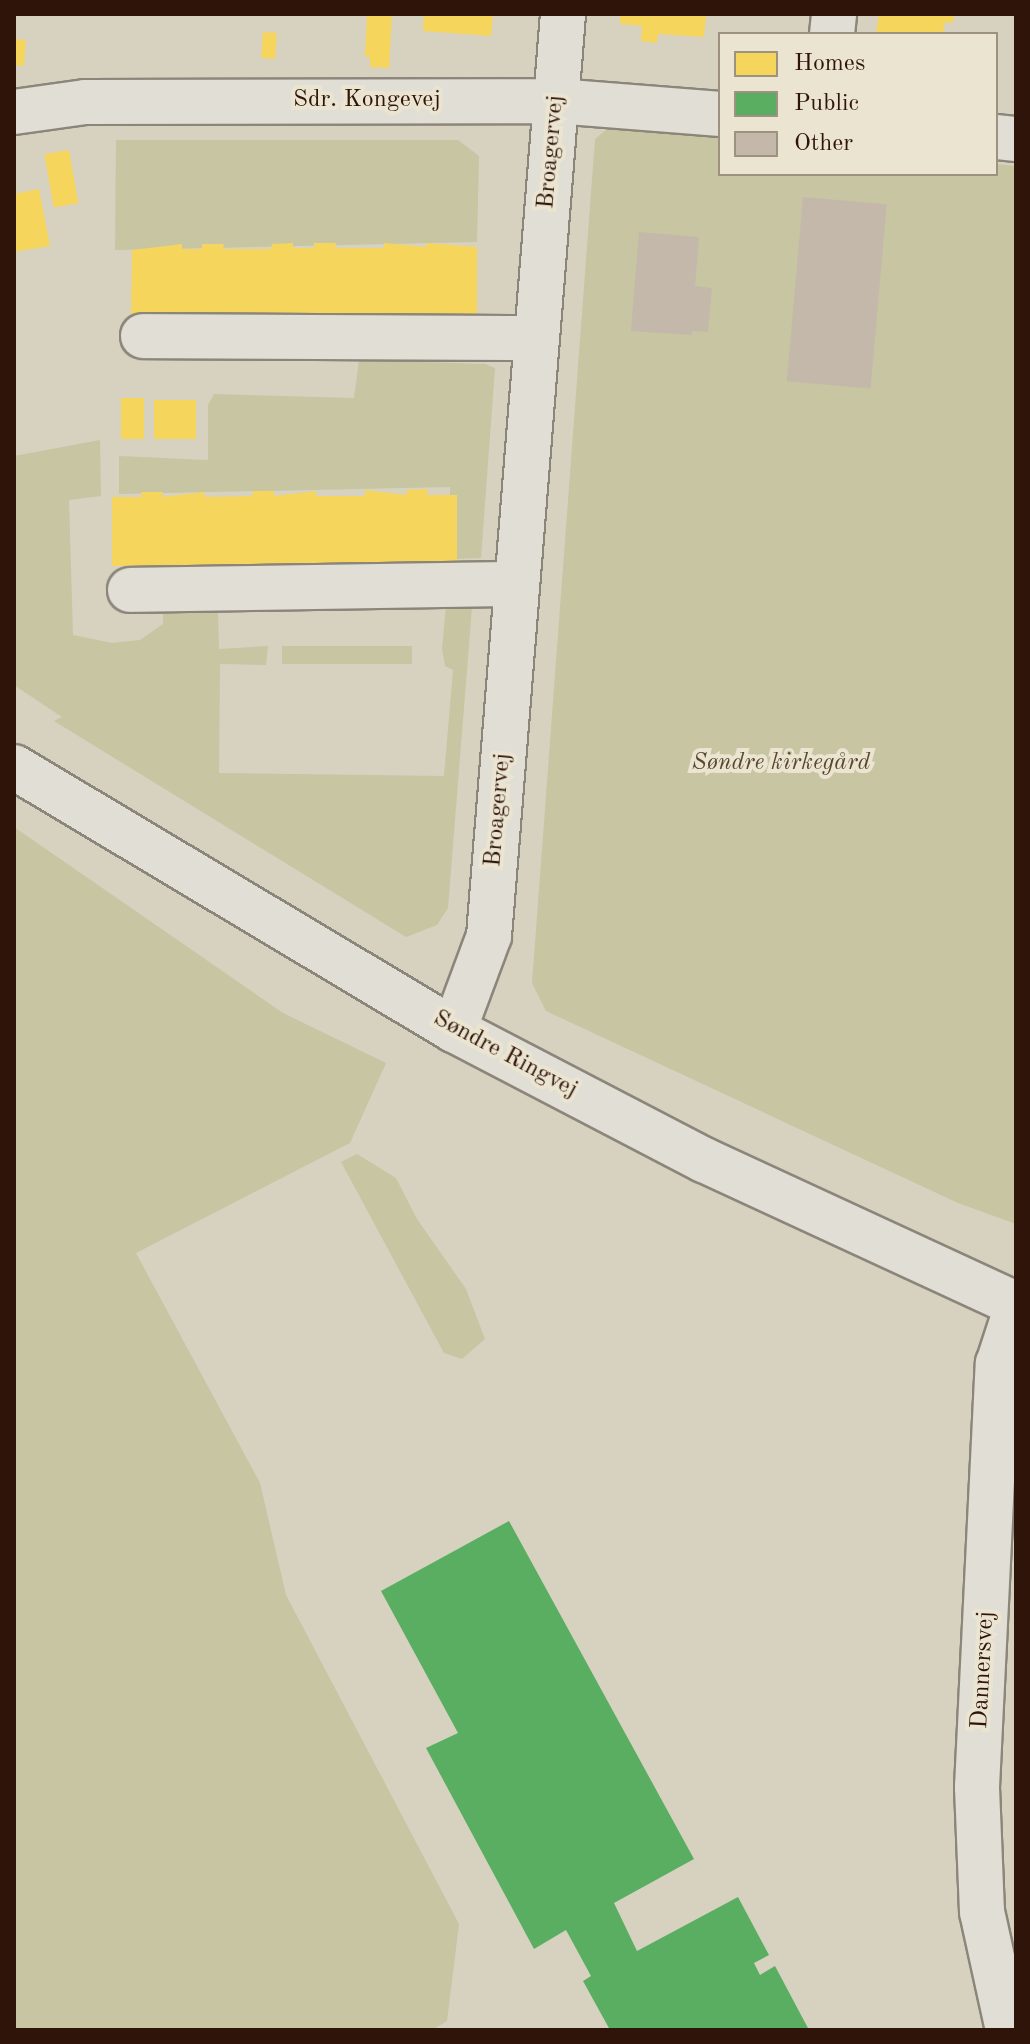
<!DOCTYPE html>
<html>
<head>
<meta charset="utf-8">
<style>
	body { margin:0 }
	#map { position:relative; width:1030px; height:2044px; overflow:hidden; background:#d7d1c0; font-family:"Old Standard TT",serif }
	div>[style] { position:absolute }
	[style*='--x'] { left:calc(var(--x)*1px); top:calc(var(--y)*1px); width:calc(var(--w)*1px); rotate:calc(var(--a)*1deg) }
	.green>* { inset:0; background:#c7c5a2; transform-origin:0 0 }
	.homes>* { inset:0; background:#f6d55c; transform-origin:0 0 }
	.public>* { inset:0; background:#5aae61 }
	.building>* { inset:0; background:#c4b8aa; transform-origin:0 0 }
	.roads { filter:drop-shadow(2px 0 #8c857a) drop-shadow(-2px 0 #8c857a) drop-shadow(0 2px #8c857a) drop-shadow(0 -2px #8c857a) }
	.minor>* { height:44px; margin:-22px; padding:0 22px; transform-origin:22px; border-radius:22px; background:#e0ded5 }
	.tertiary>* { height:44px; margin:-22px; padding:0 22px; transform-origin:22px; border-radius:22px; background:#e0ded5 }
	.secondary>* { height:44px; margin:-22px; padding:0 22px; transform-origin:22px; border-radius:22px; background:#e0ded5 }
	span { translate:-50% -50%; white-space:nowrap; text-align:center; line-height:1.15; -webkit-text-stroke:8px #ebe4d0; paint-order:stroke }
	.street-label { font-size:24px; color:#2e1409 }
	.park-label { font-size:24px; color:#58462f; font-style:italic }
	.frame { position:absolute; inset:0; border:16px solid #2e1409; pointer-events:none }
	.legend { position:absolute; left:718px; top:32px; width:280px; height:144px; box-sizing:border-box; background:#ebe4d0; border:2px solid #9f9180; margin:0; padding:10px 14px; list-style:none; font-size:24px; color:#2e1409 }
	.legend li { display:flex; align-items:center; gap:16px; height:40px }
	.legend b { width:40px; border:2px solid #9f9180 }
</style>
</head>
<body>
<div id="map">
	<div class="green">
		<i style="clip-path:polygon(612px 125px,720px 136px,720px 174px,996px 174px,996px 164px,1016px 166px,1016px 1224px,958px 1203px,546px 1011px,532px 983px,595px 139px)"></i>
		<i style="clip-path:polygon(116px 140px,458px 140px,479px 156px,477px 242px,115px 250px)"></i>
		<i style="clip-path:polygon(359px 360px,485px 364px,495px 368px,481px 558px,457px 559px,457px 495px,450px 495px,450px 487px,119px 494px,119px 456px,208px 460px,208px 405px,214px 394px,354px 398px)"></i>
		<i style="clip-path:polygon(100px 440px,101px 496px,69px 500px,73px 635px,112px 643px,140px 640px,163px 624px,163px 611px,218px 611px,219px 649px,268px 646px,266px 665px,220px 664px,219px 773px,444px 776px,453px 670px,445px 666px,442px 649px,446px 605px,472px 607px,448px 908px,437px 925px,406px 937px,54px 721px,62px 717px,14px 685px,14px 456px)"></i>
		<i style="left:282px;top:646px;width:130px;height:18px"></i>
		<i style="clip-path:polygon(14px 827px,283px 1013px,386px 1063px,350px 1143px,136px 1253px,260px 1483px,286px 1595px,459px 1924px,447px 2021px,432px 2030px,14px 2030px)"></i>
		<i style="clip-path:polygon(357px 1154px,396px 1178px,417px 1219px,466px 1289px,485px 1339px,462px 1359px,444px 1353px,341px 1162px)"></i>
	</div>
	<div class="homes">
		<i style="clip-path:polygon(367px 14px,392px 14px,389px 68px,370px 67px,370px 57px,365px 57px)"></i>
		<i style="clip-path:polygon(424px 14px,493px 14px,491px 36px,423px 31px)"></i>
		<i style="clip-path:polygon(620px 14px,709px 14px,706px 17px,704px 37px,658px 34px,657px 43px,641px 41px,642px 26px,620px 24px)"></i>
		<i style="clip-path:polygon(879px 14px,954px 14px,953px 23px,945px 22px,943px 34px,876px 34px)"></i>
		<i style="left:263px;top:32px;width:14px;height:26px;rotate:4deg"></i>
		<i style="clip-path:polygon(14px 39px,26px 40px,24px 66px,14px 65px)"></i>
		<i style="left:69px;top:150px;width:54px;height:25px;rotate:80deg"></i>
		<i style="clip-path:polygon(39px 189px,50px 246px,14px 252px,14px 194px)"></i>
		<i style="clip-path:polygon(293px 243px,293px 248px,314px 248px,314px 243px,336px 243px,335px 248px,384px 248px,384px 243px,426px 247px,426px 243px,477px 247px,477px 315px,131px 318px,132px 250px,182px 244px,182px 249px,202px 249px,202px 244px,224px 244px,223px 249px,271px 249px,272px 244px)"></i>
		<i style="left:121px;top:398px;width:23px;height:41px"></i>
		<i style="left:154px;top:400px;width:42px;height:39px"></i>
		<i style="clip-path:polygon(428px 489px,427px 495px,457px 495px,457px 563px,112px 566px,112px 497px,142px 497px,141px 492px,163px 492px,162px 497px,204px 492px,205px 497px,253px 496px,252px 491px,274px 491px,274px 496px,316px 491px,316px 496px,365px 496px,365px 490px,407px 495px,406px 490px)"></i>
	</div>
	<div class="public">
		<i style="clip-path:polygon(509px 1521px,694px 1859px,614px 1903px,637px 1951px,738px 1897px,769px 1955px,754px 1963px,760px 1975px,775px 1966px,809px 2030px,610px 2030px,583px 1981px,591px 1976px,566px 1930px,534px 1949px,426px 1748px,458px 1733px,381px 1591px)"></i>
	</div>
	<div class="building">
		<i style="left:803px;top:197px;width:84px;height:185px;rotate:5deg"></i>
		<i style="clip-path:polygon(639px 232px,699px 237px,695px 286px,712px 288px,708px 332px,692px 331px,692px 335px,631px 331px)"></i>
	</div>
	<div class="roads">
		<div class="minor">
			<i style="--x:832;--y:34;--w:20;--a:-84"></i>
			<i style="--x:14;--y:112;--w:72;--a:-8"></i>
			<i style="--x:85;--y:102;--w:471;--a:-0.1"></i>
			<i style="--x:556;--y:101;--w:165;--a:4.5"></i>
			<i style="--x:996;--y:137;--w:20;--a:6"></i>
			<i style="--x:143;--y:336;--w:394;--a:0.3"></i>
			<i style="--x:130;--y:590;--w:387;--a:-0.9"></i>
		</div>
		<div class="tertiary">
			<i style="--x:454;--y:1030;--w:100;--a:-69.6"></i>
			<i style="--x:489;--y:936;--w:925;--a:-85.41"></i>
			<i style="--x:1008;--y:2030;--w:121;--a:-102.4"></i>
			<i style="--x:982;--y:1912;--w:125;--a:-92.3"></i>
			<i style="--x:977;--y:1787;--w:424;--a:-87.2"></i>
			<i style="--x:998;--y:1364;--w:58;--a:-71.9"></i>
		</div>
		<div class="secondary">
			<i style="--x:14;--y:767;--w:513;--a:30.87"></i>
			<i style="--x:454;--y:1030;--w:282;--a:27.5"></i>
			<i style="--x:704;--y:1160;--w:344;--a:24.8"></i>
		</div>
	</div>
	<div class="street-label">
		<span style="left:367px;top:101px">Sdr. Kongevej</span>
		<span style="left:552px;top:152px;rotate:-85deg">Broagervej</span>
		<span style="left:499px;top:810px;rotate:-85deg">Broagervej</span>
		<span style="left:505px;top:1055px;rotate:28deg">Søndre Ringvej</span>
		<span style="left:984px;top:1670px;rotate:-87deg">Dannersvej</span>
	</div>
	<div class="park-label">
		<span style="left:781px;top:764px">Søndre kirkegård</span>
	</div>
	<div class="frame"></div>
	<ul class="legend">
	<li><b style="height:22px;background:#f6d55c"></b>Homes</li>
	<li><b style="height:22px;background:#5aae61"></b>Public</li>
	<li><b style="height:22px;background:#c4b8aa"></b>Other</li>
	</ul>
</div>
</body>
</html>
